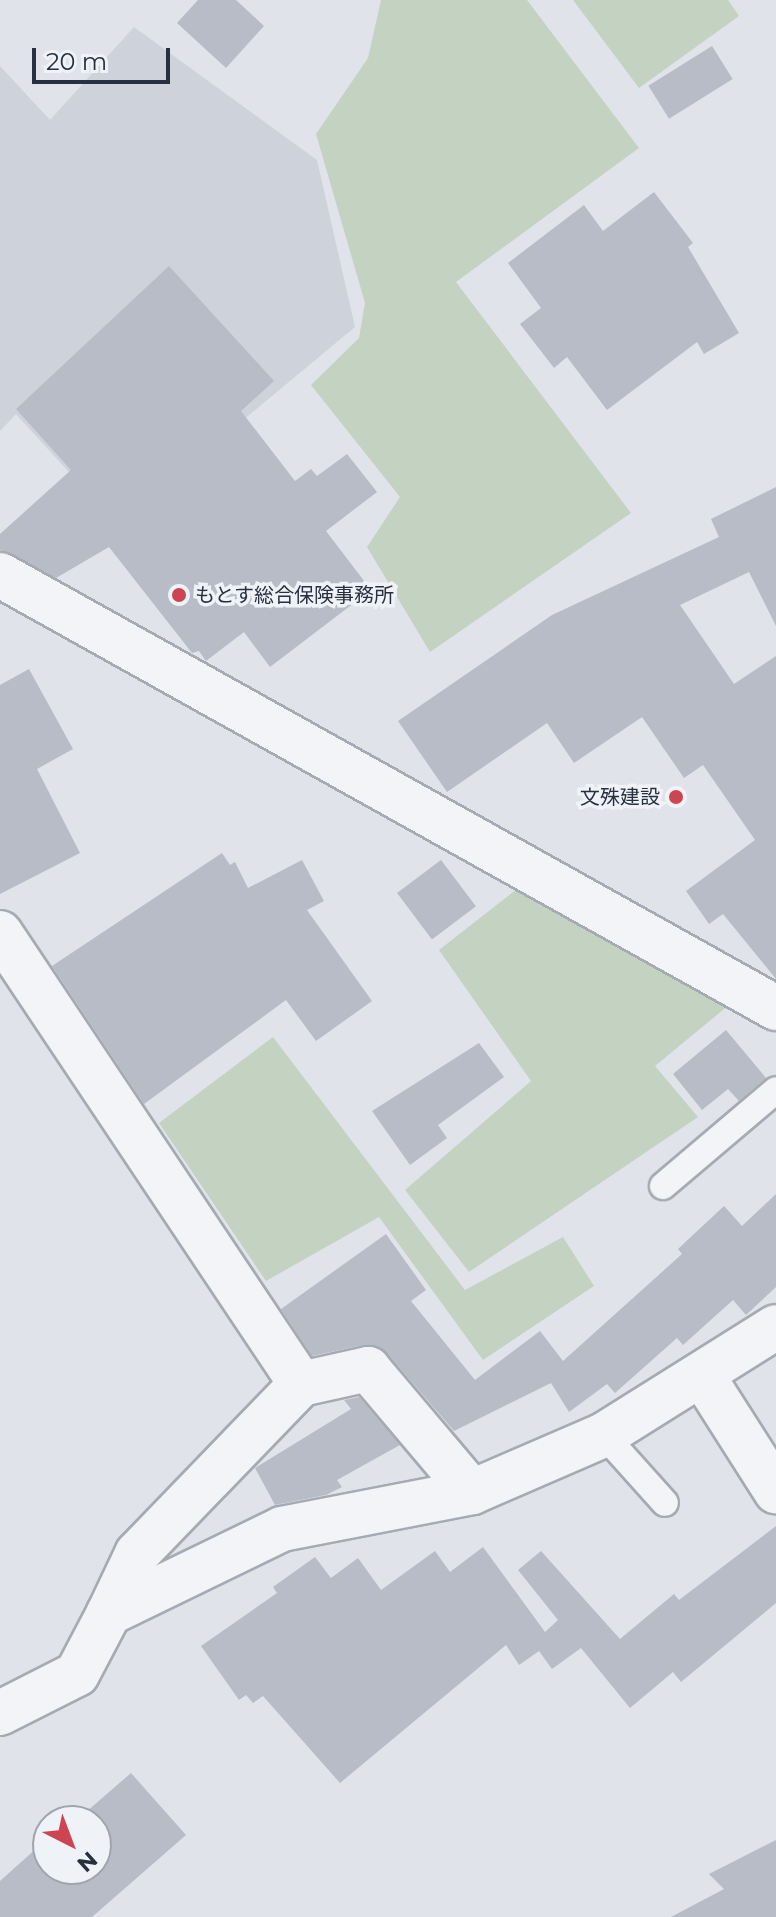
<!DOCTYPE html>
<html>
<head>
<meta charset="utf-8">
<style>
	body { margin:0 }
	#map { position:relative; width:776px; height:1917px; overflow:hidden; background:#e0e3e9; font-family:Montserrat,"Noto Sans JP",sans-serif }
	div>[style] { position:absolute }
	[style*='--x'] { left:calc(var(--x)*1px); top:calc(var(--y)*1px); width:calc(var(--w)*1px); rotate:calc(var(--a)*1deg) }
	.built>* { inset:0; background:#ced2db }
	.green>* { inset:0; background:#c4d3c1 }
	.building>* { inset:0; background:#b7bcc6; transform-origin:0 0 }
	.roads { filter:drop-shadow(2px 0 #a5aab3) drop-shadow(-2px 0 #a5aab3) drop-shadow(0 2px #a5aab3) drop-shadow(0 -2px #a5aab3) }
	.lane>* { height:26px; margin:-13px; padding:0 13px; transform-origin:13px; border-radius:13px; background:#f2f4f7 }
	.street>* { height:44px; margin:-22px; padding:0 22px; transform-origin:22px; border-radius:22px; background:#f2f4f7 }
	.dots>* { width:22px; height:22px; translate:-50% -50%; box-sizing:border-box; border:4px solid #eff2f6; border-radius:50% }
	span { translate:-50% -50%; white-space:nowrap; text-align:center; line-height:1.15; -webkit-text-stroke:7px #eff2f6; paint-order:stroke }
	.poi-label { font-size:20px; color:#283040 }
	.left { translate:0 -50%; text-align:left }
	.right { translate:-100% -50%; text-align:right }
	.north { position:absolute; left:32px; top:1805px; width:80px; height:80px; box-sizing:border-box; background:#eff2f6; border:2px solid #9fa4ad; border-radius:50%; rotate:138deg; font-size:22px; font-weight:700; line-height:32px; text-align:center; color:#283040 }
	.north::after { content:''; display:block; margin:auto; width:28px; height:36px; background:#cd4552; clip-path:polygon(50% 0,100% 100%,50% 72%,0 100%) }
	.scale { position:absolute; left:32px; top:48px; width:138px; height:36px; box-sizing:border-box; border:4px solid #283040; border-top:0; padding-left:10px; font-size:24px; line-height:28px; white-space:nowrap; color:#283040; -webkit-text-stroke:6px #eff2f6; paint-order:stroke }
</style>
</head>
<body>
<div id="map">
	<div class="built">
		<i style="clip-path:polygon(134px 27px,317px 160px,355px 327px,213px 445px,128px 537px,16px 414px,0 431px,0 66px,50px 120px)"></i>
	</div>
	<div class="green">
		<i style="clip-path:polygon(381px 0,527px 0,639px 148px,456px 282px,631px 513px,430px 652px,367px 547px,400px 497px,311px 385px,359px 338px,365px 303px,316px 134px,368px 58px)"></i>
		<i style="clip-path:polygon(573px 0,728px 0,739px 16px,639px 88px)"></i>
		<i style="clip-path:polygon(526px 882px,735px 1000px,655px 1066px,698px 1117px,469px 1272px,405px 1190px,531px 1081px,439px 950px)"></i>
		<i style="clip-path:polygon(273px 1037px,465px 1290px,563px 1237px,594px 1286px,483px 1360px,379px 1217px,266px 1281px,159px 1123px)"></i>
	</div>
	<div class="building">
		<i style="clip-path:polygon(198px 0,236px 0,264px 26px,226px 68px,177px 23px)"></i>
		<i style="left:712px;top:46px;width:39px;height:75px;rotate:58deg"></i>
		<i style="clip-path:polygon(654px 192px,693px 243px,688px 247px,739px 333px,704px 354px,697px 342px,607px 410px,567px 357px,554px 368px,520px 324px,541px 308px,508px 263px,584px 205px,603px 231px)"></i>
		<i style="clip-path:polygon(169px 266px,274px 381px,241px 411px,295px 481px,311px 469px,317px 476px,347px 454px,377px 492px,326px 531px,371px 590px,270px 667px,244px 632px,206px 661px,199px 651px,192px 653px,109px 547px,56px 578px,0 550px,0 534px,71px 470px,16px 409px)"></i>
		<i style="clip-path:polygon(776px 487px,776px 626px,749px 572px,680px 605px,734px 684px,776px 656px,776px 979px,723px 914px,709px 924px,686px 891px,755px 840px,703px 765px,684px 778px,642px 717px,574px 763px,547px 723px,447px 792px,398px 721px,552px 615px,719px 537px,711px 519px)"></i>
		<i style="clip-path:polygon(29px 669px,73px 749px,37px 769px,80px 853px,0 894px,0 685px)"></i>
		<i style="clip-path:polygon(222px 853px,230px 865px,235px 862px,248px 888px,302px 860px,324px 901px,307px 910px,372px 1001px,316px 1041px,286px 1000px,144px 1104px,52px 966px)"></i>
		<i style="left:441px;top:860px;width:58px;height:55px;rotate:53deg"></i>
		<i style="clip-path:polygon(726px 1030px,766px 1078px,739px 1101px,728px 1089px,702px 1110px,673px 1074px)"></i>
		<i style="clip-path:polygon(479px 1043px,504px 1077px,438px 1125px,447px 1138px,410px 1165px,372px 1111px)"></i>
		<i style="clip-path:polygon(776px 1194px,776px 1287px,746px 1315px,733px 1300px,683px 1345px,677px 1338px,615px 1393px,607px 1384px,569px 1412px,551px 1383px,454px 1431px,386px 1352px,363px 1345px,312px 1356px,281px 1309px,386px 1234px,426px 1290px,411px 1301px,475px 1380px,540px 1331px,563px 1361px,682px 1254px,678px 1249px,724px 1206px,742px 1226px)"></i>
		<i style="clip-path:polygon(359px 1397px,400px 1445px,337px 1480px,342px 1487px,326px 1495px,275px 1505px,255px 1468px,351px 1409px,344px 1400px)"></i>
		<i style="clip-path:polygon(776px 1526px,776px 1603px,681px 1682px,673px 1672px,630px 1708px,581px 1648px,552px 1669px,539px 1651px,519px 1665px,506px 1645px,340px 1783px,263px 1696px,253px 1703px,246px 1695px,239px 1700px,201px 1646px,277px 1593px,273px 1587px,315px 1557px,331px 1578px,358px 1558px,381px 1590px,435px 1551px,450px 1572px,483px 1547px,545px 1632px,558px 1620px,518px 1570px,541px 1551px,620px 1639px,674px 1594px,679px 1600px)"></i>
		<i style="clip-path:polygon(131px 1773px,186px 1835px,92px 1917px,0 1917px,0 1881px,48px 1838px,48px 1869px,96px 1869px,96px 1821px,66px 1821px,82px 1807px,86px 1812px)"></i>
		<i style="clip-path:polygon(776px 1840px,776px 1917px,671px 1917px,724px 1889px,709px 1874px)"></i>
	</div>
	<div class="roads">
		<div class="lane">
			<i style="--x:663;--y:1186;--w:148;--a:-40.3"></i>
			<i style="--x:604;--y:1435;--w:91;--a:48.1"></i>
		</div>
		<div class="street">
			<i style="--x:0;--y:575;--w:889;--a:29.16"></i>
			<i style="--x:0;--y:933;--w:542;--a:56.28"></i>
			<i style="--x:301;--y:1384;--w:236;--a:134"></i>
			<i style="--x:137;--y:1554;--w:65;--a:115.4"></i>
			<i style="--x:702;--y:1375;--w:138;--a:57.5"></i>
			<i style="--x:301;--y:1384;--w:69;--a:-12.6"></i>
			<i style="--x:368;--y:1369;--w:161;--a:49.8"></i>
			<i style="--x:0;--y:1713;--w:86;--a:-26.9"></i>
			<i style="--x:77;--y:1674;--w:69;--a:-62.3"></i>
			<i style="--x:109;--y:1613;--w:192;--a:-25.9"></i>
			<i style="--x:282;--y:1529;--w:194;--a:-11"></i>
			<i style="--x:472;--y:1492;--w:144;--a:-23.4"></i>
			<i style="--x:604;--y:1435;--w:203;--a:-32.1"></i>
		</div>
	</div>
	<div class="dots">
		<i style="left:179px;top:595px;background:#cd4552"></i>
		<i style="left:676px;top:797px;background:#cd4552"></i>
	</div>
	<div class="poi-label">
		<span class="left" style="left:195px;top:595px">もとす総合保険事務所</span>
		<span class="right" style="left:660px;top:797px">文殊建設</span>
	</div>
	<div class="north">N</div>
	<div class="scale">20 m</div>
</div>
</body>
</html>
